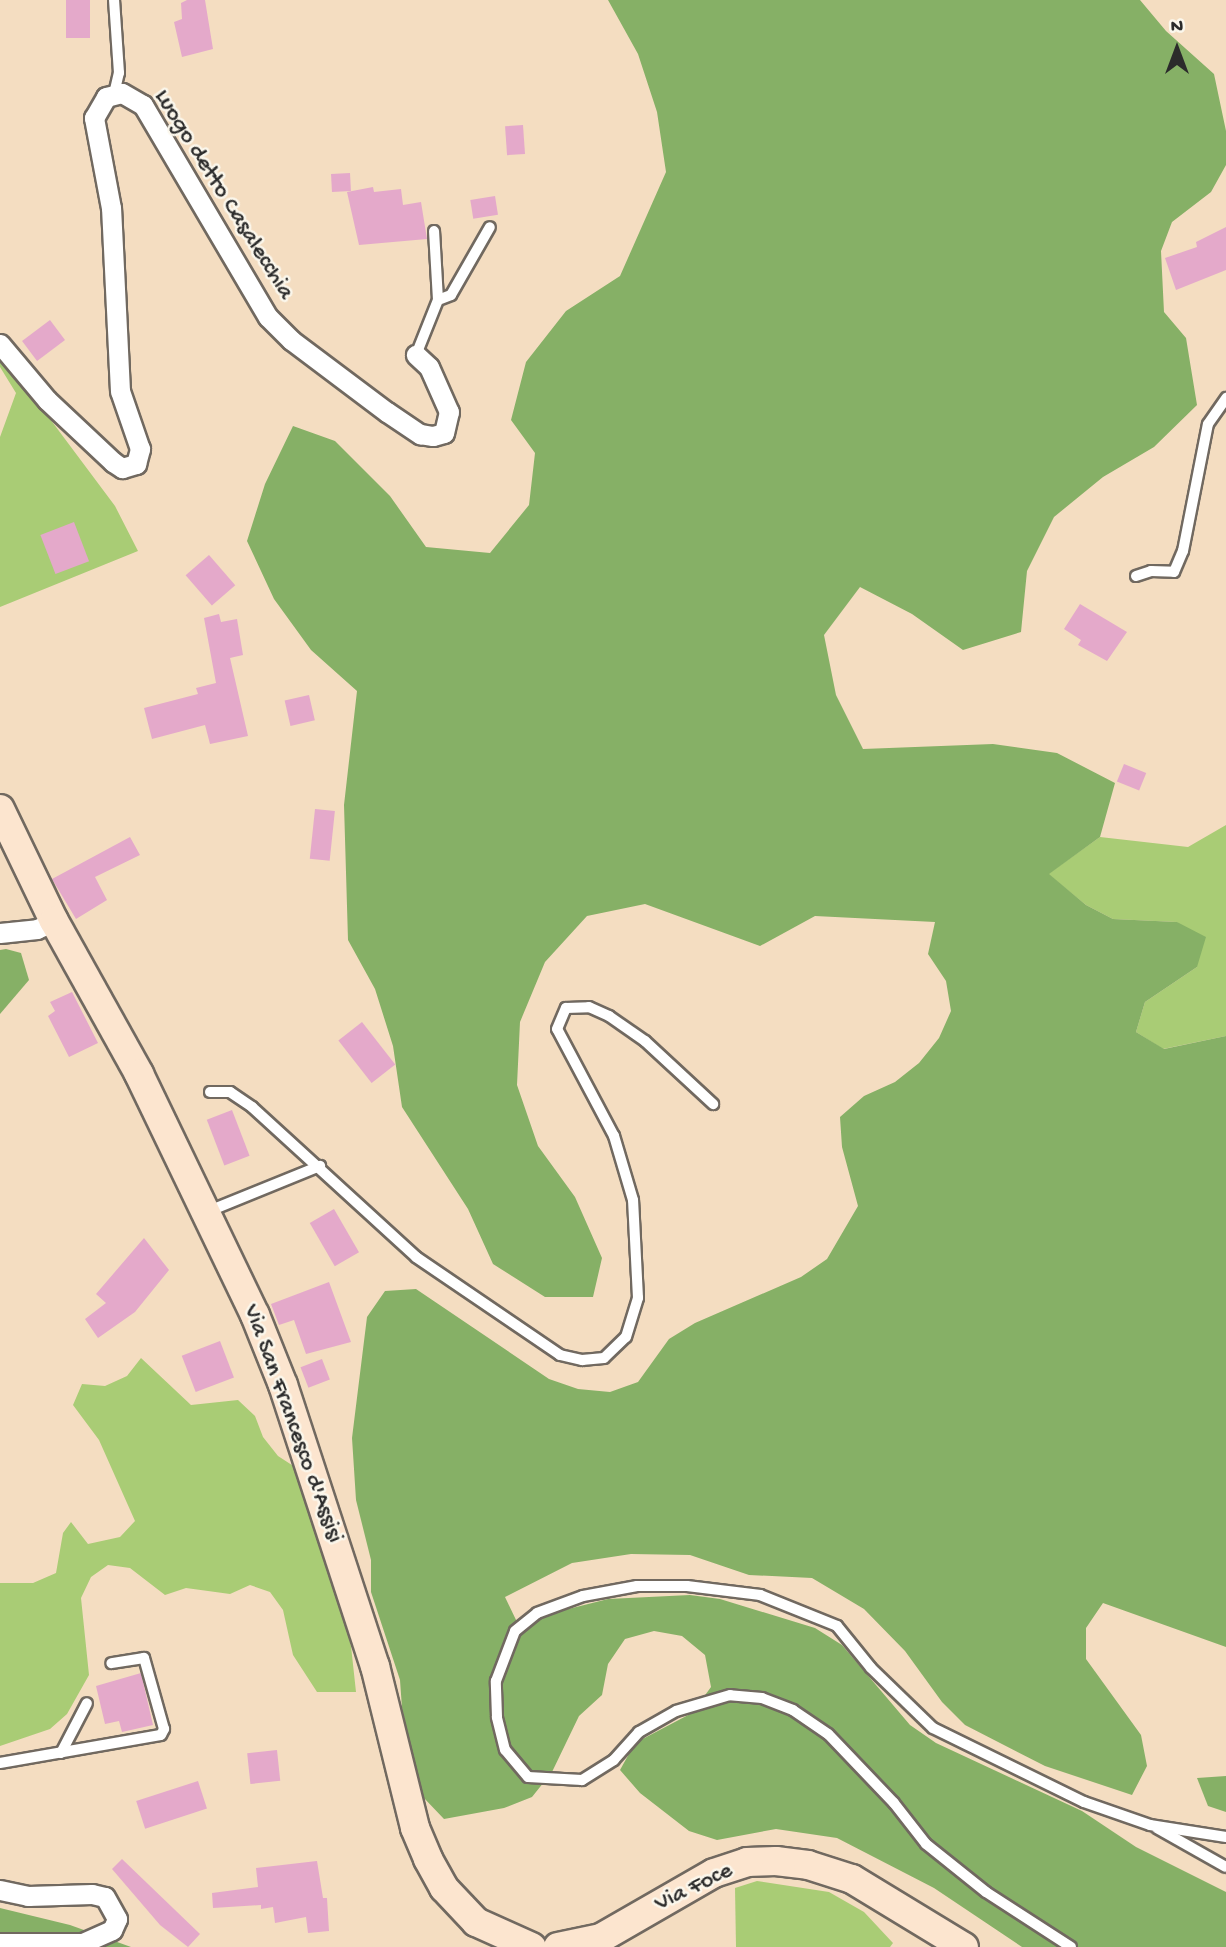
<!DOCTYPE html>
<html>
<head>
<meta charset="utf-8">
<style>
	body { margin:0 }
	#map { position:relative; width:1226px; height:1947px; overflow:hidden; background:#f4ddc1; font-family:"Gochi Hand",sans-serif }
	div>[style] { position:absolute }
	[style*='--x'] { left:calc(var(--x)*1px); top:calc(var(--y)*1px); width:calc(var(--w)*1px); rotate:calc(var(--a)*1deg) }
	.green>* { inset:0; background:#a9cc75 }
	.forest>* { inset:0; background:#86b066 }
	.building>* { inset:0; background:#e4a9ca; transform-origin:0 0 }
	.roads { filter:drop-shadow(2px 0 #716960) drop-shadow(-2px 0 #716960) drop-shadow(0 2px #716960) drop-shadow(0 -2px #716960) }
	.lane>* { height:10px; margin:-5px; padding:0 5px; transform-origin:5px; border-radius:5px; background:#fff }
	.street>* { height:19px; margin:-9.5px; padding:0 9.5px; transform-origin:9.5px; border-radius:9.5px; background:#fff }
	.secondary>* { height:28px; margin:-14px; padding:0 14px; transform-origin:14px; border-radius:14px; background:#fce5cf }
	span { translate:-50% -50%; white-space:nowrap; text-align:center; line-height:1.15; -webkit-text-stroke:5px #fbf7ec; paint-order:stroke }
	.street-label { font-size:24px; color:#2b2b2b }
	.north { position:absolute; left:1142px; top:14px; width:70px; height:70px; -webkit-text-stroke:5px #fbf7ec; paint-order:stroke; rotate:0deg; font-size:19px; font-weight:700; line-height:28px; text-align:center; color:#2b2b2b }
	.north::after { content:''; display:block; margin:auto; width:24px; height:32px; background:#2b2b2b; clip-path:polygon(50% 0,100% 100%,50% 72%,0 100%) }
</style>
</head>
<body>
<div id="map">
	<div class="green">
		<i style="clip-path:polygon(0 352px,115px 506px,138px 551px,0 607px,0 437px,16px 393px,0 367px)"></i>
		<i style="clip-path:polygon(1226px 825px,1226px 1036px,1163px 1049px,1136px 1032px,1145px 1002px,1197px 967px,1177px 922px,1113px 919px,1086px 905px,1048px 874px,1100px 837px,1188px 847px)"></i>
		<i style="clip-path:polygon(141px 1358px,191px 1405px,238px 1400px,255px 1416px,263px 1437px,278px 1456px,298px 1469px,329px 1552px,351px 1646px,356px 1692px,317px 1692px,293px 1655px,283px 1610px,270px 1592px,250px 1585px,230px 1594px,186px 1588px,165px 1595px,130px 1568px,108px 1565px,91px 1577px,81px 1598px,89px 1675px,67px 1714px,50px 1729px,0 1746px,0 1583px,33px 1583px,56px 1573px,63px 1533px,71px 1522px,88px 1544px,120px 1537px,135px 1521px,99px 1440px,73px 1405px,82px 1384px,105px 1386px,127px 1376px)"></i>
		<i style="clip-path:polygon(757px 1881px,829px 1892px,864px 1912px,893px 1943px,890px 1947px,736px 1947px,735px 1888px)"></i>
	</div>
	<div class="forest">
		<i style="clip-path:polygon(608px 0,1140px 0,1166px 31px,1214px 74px,1226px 131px,1226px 165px,1211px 192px,1172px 222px,1161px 251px,1164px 312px,1186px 338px,1197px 405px,1154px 447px,1103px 477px,1054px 517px,1027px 571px,1021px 632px,963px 650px,912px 614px,860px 587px,824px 635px,836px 695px,863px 749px,993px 744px,1057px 753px,1115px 783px,1100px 837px,1049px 874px,1086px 905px,1113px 919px,1177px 922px,1206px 937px,1197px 967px,1145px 1002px,1136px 1032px,1164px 1049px,1226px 1036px,1226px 1647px,1103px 1603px,1086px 1628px,1086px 1659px,1141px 1735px,1147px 1766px,1132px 1795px,1045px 1766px,965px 1725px,942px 1702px,905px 1651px,864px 1609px,812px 1578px,749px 1575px,690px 1555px,631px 1554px,572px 1563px,505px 1597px,517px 1622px,608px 1599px,690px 1595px,720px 1599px,815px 1628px,842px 1645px,910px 1725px,936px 1743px,1082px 1811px,1136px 1847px,1226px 1892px,1226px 1947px,1022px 1947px,934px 1888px,837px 1838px,776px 1829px,717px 1840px,689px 1831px,640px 1793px,620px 1770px,635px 1743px,692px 1713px,711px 1687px,705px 1655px,682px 1636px,654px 1631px,625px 1639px,608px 1664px,602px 1695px,579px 1716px,552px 1772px,532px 1797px,504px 1808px,444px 1819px,423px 1797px,402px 1708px,400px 1680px,371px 1592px,371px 1560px,356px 1500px,352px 1438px,367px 1317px,385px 1291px,416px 1289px,549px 1379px,578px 1389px,610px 1392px,638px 1382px,669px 1339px,695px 1323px,801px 1277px,827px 1259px,858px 1206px,842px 1147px,840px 1117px,864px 1096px,895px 1082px,919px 1063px,939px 1038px,951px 1011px,946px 981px,928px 954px,935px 922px,815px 916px,760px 946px,645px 904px,587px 916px,545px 962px,520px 1022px,517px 1085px,538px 1146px,575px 1197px,602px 1258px,593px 1297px,545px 1297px,493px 1264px,468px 1209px,402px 1107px,393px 1046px,375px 989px,348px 940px,344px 805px,357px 691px,311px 650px,274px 599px,247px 541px,265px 484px,293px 426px,335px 441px,390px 496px,426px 547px,490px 553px,529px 505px,535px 453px,511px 420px,526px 362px,566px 311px,620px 276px,666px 172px,657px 112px,638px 54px)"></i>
		<i style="clip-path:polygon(6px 949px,21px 953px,29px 980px,0 1014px,0 950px)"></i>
		<i style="clip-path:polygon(1226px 1776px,1226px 1812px,1208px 1806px,1197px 1778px)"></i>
		<i style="clip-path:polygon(0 1908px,70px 1925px,131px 1947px,0 1947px)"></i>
	</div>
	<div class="building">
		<i style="left:66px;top:0;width:24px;height:38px"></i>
		<i style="clip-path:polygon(187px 0,205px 0,213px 49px,182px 57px,174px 22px,182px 19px,181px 3px)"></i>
		<i style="left:523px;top:125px;width:29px;height:18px;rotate:86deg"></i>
		<i style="left:350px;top:173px;width:18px;height:19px;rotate:87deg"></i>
		<i style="clip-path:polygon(373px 187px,374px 192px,401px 189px,403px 205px,421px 202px,427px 239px,359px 245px,347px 192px)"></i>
		<i style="left:495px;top:196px;width:19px;height:25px;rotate:81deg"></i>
		<i style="clip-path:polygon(1226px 227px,1226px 270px,1176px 290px,1165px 258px,1197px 247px,1196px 242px)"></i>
		<i style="left:50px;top:320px;width:25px;height:35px;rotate:53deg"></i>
		<i style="left:74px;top:522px;width:42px;height:36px;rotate:69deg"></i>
		<i style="left:209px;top:555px;width:40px;height:31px;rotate:49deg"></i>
		<i style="clip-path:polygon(1080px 604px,1127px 632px,1107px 661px,1078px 645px,1081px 640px,1064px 629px)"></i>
		<i style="clip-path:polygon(219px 614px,221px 622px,237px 619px,243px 655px,230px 658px,248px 736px,210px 744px,205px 725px,152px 739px,144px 708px,198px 694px,196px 688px,216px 683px,204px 618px)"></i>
		<i style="left:309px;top:695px;width:26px;height:25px;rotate:77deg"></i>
		<i style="left:1124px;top:764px;width:24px;height:19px;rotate:22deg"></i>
		<i style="left:315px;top:809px;width:20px;height:50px;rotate:6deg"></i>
		<i style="clip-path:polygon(130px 837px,140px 855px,95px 877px,107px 900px,76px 919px,52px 879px)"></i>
		<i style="clip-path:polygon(72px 992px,98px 1043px,69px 1057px,48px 1016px,55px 1011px,50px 1002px)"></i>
		<i style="left:362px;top:1022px;width:54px;height:30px;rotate:52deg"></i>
		<i style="left:232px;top:1110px;width:49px;height:27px;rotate:69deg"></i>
		<i style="left:334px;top:1209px;width:50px;height:28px;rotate:60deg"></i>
		<i style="clip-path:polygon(144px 1238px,169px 1270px,135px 1312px,98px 1338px,85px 1319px,106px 1303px,96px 1294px)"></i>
		<i style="clip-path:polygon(329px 1282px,351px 1342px,306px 1354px,294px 1320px,279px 1325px,271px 1304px)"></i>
		<i style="left:220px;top:1341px;width:39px;height:41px;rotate:69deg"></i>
		<i style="left:322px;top:1359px;width:22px;height:23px;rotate:69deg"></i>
		<i style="clip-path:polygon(141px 1673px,153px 1725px,122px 1732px,119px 1721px,105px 1724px,96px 1686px)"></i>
		<i style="left:277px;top:1750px;width:31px;height:30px;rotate:84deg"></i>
		<i style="left:198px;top:1781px;width:29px;height:65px;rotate:72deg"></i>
		<i style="clip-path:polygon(122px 1859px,200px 1934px,188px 1947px,160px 1925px,112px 1869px)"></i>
		<i style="clip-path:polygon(317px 1861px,323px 1898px,327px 1898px,329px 1931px,308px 1933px,306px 1917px,275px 1923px,273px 1907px,261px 1909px,261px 1905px,213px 1908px,212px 1893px,258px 1887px,256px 1868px)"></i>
	</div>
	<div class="roads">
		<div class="lane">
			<i style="--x:114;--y:94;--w:22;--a:-77"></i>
			<i style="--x:119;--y:73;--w:73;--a:-93.9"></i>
			<i style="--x:438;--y:300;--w:14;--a:-21"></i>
			<i style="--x:451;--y:295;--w:78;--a:-60.2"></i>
			<i style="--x:416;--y:355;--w:59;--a:-68.2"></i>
			<i style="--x:438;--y:300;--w:69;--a:-93.3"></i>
			<i style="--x:1136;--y:576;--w:16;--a:-18"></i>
			<i style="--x:1151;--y:571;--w:23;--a:2"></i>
			<i style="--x:1174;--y:572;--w:23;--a:-67"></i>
			<i style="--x:1183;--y:551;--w:129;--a:-78.9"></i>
			<i style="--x:1208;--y:424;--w:32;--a:-55"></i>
			<i style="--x:210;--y:1092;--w:20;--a:0"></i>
			<i style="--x:230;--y:1092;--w:27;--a:34"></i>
			<i style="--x:252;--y:1107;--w:222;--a:42.4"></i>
			<i style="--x:416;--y:1257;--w:174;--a:34.2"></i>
			<i style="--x:560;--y:1355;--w:23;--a:13"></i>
			<i style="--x:582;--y:1360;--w:22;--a:-5"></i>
			<i style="--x:604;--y:1358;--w:30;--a:-44"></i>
			<i style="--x:626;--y:1337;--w:41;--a:-72.9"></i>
			<i style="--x:638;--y:1298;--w:98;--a:-92.9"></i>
			<i style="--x:633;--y:1200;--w:67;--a:-106.5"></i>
			<i style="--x:614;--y:1136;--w:121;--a:-118"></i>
			<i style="--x:557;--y:1029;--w:23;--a:-67"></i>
			<i style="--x:566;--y:1008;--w:23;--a:-2"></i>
			<i style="--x:589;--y:1007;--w:22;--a:24"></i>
			<i style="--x:609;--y:1016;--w:44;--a:34.8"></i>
			<i style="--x:645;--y:1041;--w:93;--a:42.8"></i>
			<i style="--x:209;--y:1211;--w:120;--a:-22.1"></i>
			<i style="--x:61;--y:1753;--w:56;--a:-62.5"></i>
			<i style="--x:0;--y:1763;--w:163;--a:-9.9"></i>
			<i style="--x:161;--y:1735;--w:7;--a:-63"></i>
			<i style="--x:164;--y:1729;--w:74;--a:-105.7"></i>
			<i style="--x:144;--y:1658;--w:33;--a:171"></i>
			<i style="--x:1157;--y:1828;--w:79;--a:29.5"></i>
			<i style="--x:1071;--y:1947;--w:101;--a:-147.1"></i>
			<i style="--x:986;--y:1892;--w:77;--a:-141.3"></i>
			<i style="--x:926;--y:1844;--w:52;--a:-128"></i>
			<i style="--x:894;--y:1803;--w:95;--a:-133.7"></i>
			<i style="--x:828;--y:1734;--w:42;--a:-145.6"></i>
			<i style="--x:793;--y:1710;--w:33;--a:-159"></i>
			<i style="--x:762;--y:1698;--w:32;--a:-175"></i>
			<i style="--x:730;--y:1695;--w:56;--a:163.5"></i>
			<i style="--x:676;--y:1711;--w:43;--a:150.4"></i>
			<i style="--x:639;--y:1732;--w:38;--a:132"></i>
			<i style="--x:614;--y:1760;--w:38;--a:148"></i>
			<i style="--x:582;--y:1780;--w:54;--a:-176.8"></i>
			<i style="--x:528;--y:1777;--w:35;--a:-130"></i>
			<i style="--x:505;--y:1750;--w:34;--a:-104"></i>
			<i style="--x:497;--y:1717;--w:36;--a:-92"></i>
			<i style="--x:496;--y:1681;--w:53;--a:-69.2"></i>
			<i style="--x:515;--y:1631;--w:28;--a:-39"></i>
			<i style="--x:537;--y:1613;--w:49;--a:-20.3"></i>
			<i style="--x:583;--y:1596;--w:55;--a:-10.5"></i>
			<i style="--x:637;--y:1586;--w:50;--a:0"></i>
			<i style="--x:687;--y:1586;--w:74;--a:7"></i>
			<i style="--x:760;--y:1595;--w:83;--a:21.9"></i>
			<i style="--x:837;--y:1626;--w:54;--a:51"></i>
			<i style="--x:871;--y:1668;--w:86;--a:44.1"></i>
			<i style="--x:933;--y:1728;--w:168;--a:26.1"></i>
			<i style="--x:1084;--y:1802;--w:70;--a:19.2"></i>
			<i style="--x:1150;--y:1825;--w:77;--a:9"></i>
		</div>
		<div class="street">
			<i style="--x:0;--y:344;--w:73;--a:50"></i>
			<i style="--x:47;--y:400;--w:91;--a:43.2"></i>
			<i style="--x:113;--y:462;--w:11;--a:34"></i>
			<i style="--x:122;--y:468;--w:15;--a:-16"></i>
			<i style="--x:136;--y:464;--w:16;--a:-75"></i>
			<i style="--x:140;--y:449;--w:61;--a:-109"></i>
			<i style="--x:120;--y:391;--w:183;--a:-92.8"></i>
			<i style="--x:111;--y:208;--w:92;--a:-100.7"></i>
			<i style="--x:94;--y:118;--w:24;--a:-60"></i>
			<i style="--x:106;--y:97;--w:16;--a:-14"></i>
			<i style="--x:122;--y:93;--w:24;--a:30"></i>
			<i style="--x:143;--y:105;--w:246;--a:59.5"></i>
			<i style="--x:268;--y:317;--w:33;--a:45"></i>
			<i style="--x:291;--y:340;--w:120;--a:36.9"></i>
			<i style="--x:387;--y:412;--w:40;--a:34"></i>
			<i style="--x:420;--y:434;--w:13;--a:9"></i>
			<i style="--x:433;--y:436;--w:11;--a:-15"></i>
			<i style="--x:444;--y:433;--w:22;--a:-77"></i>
			<i style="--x:449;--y:412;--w:49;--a:-114"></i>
			<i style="--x:429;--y:367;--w:18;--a:-137"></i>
			<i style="--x:0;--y:933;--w:37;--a:-6"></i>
			<i style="--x:37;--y:929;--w:19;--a:-25"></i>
			<i style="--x:0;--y:1890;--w:29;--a:12"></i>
			<i style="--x:28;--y:1896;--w:64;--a:-1.8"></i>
			<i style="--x:92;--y:1894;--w:13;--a:13"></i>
			<i style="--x:105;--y:1897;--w:25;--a:61"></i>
			<i style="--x:117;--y:1919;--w:12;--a:114"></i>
			<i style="--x:112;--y:1930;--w:32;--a:156"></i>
			<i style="--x:83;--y:1943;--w:83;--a:180"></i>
		</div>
		<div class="secondary">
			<i style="--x:0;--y:809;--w:124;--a:64.3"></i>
			<i style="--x:54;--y:921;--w:175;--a:60.9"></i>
			<i style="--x:139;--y:1074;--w:267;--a:64.3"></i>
			<i style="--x:255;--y:1315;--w:75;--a:68.2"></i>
			<i style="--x:283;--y:1385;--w:296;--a:71.9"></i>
			<i style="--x:375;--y:1666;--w:167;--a:76.1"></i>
			<i style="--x:415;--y:1828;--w:34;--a:67"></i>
			<i style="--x:428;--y:1859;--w:33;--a:61"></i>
			<i style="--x:444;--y:1888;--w:47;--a:46.7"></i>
			<i style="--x:476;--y:1922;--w:61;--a:24.1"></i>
			<i style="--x:558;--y:1947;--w:44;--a:-11.8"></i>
			<i style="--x:601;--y:1938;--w:130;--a:-29.9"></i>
			<i style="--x:714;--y:1873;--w:35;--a:-18"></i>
			<i style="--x:747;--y:1862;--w:29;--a:-2"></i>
			<i style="--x:776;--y:1861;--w:32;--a:7"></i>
			<i style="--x:808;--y:1865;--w:46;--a:17.7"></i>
			<i style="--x:852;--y:1879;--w:131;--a:31.3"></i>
		</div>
	</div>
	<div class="street-label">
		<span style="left:223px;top:195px;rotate:58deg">Luogo detto Casalecchia</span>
		<span style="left:292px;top:1424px;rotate:70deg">Via San Francesco d'Assisi</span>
		<span style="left:694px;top:1888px;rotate:-26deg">Via Foce</span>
	</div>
	<div class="north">N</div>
</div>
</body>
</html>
